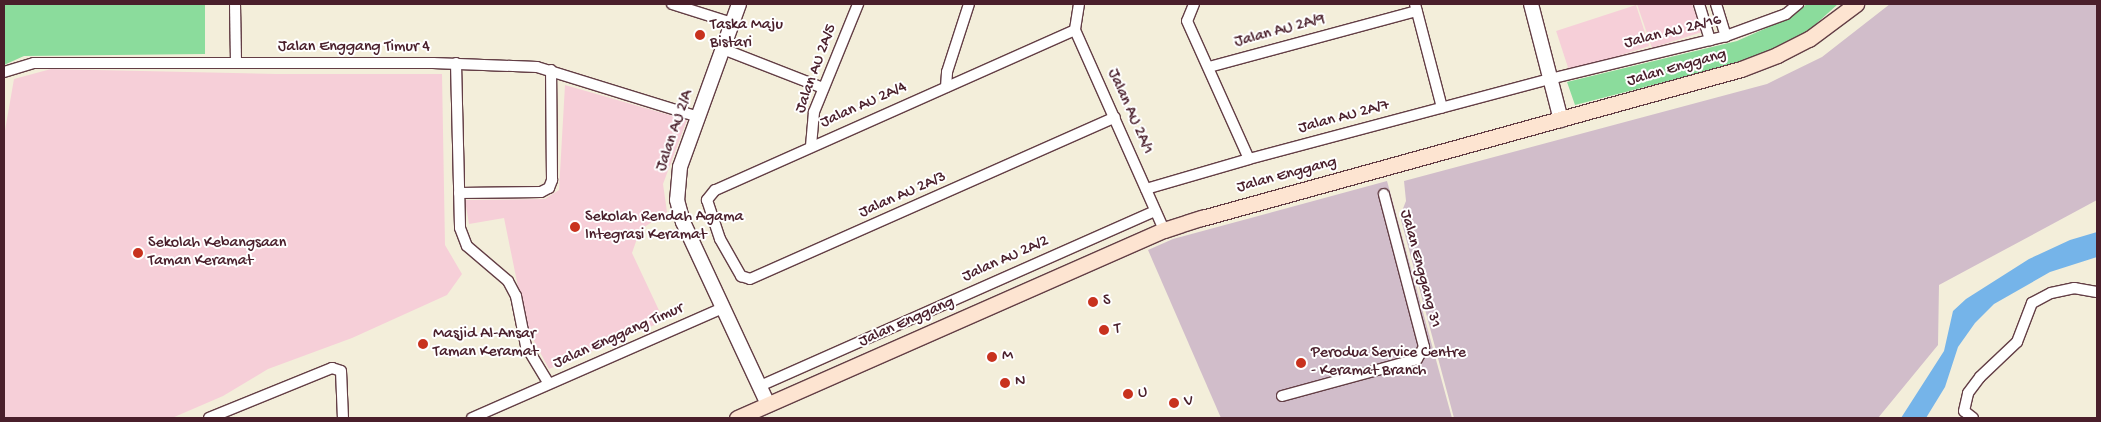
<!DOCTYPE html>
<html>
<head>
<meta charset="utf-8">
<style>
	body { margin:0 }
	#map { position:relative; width:2101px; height:422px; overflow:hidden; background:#f3eeda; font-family:"Gochi Hand",sans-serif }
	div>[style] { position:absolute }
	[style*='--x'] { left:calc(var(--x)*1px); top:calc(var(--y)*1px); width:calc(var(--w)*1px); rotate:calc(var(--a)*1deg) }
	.built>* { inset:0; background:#f6cfd8; transform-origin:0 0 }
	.industrial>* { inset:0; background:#d1bdca }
	.green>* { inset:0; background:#8bdc9c }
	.water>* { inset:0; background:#75b4e9 }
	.roads { filter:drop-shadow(1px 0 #633e45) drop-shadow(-1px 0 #633e45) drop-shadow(0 1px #633e45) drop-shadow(0 -1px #633e45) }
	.minor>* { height:10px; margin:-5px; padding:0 5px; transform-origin:5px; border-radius:5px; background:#fff }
	.tertiary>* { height:14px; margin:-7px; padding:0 7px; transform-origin:7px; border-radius:7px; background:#fff }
	.secondary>* { height:15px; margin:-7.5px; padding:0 7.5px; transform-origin:7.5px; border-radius:7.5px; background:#fde4d1 }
	.dots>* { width:14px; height:14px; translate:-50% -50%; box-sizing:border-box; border:2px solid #fff; border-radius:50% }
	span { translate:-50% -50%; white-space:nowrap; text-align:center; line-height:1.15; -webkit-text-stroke:4px #fff; paint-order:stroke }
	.poi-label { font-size:16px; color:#4a1f2b }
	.left { translate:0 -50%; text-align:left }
	.street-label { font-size:16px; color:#4a1f2b }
	.frame { position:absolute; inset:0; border:5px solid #4a1f2b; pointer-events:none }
</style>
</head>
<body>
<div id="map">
	<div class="built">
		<i style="clip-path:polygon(1637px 4px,1692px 4px,1702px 32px,1652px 48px)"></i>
		<i style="left:1636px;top:5px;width:43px;height:84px;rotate:72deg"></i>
		<i style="clip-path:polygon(51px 69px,276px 74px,442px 74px,445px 245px,462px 274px,447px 295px,352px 338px,268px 369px,223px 396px,172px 418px,4px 418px,4px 136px,14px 79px)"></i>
		<i style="clip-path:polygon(565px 85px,687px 120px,663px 184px,667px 212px,640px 230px,632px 253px,664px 321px,549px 369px,526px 326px,504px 218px,469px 224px,465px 200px,545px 199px,559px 190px)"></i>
	</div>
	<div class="industrial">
		<i style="clip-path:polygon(1890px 4px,2097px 4px,2097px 200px,1939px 285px,1938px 345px,1878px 418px,1454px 418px,1400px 216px,1406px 201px,1404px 181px,1767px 84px,1822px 57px)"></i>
		<i style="clip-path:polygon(1387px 181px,1452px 418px,1221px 418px,1148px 250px,1173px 239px)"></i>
	</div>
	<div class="green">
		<i style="clip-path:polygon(4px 4px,205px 4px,205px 54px,24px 56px,4px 65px)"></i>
		<i style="clip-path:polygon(1807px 4px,1838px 4px,1807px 32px,1772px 51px,1734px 64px,1575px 105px,1567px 82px,1737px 41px,1791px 17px)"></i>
	</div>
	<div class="water">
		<i style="clip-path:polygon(2097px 232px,2097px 257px,2050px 272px,1994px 304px,1975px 323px,1958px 347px,1945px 387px,1926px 418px,1901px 418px,1944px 351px,1953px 311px,1966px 299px,2029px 259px,2070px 240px)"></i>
	</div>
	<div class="roads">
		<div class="minor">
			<i style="--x:235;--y:4;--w:59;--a:89"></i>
			<i style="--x:672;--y:4;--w:63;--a:17.6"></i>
			<i style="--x:1079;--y:4;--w:26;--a:99"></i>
			<i style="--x:1075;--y:30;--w:219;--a:66"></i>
			<i style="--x:1194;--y:4;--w:18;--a:112"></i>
			<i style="--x:1187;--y:21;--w:151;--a:65.8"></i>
			<i style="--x:1415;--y:4;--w:107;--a:75.4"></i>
			<i style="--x:1699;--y:4;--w:38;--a:73"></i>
			<i style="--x:1716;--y:4;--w:34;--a:73"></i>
			<i style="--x:1075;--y:30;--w:394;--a:156"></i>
			<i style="--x:715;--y:190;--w:13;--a:129"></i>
			<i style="--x:707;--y:200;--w:41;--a:71.6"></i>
			<i style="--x:720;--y:239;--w:43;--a:60.4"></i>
			<i style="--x:741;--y:276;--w:9;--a:18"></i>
			<i style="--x:750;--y:279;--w:399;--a:-23.9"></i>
			<i style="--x:723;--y:49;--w:107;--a:21.3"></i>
			<i style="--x:456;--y:63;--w:165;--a:88.6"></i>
			<i style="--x:460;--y:228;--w:19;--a:69"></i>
			<i style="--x:467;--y:246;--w:54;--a:40.5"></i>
			<i style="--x:508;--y:281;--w:17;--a:62"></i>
			<i style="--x:516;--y:296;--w:51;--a:78.7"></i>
			<i style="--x:526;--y:346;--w:44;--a:58.8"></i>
			<i style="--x:1209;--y:67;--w:215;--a:-15.1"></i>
			<i style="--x:4;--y:72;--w:31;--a:-17"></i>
			<i style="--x:34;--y:63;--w:399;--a:0"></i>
			<i style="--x:433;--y:63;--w:104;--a:2.2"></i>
			<i style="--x:537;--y:67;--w:170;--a:17.2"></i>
			<i style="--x:946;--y:87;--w:15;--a:-86"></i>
			<i style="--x:947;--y:72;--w:71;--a:-72.1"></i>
			<i style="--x:811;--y:146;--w:34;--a:-85"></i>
			<i style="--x:814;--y:112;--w:117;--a:-67.8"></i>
			<i style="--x:1146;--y:189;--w:107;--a:-16.2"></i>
			<i style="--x:1249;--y:159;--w:311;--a:-14.9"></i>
			<i style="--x:1550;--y:79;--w:181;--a:-13.7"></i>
			<i style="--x:1726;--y:36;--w:64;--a:-20.1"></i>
			<i style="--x:1786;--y:14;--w:16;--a:-40"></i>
			<i style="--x:459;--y:193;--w:82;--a:-0.7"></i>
			<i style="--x:541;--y:192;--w:9;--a:-27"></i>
			<i style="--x:549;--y:188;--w:9;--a:-69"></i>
			<i style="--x:552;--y:180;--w:110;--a:-90.5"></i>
			<i style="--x:760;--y:386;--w:432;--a:-23.9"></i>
			<i style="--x:1282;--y:396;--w:140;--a:-15.3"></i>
			<i style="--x:1417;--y:359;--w:14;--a:-60"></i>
			<i style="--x:1424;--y:347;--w:158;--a:-104.7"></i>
			<i style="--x:209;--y:418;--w:133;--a:-22.1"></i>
			<i style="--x:332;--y:368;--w:9;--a:18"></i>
			<i style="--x:341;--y:371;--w:47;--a:87.6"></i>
			<i style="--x:472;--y:418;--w:274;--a:-23.7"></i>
			<i style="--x:1973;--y:418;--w:11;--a:-142"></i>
			<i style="--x:1964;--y:411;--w:18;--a:-77"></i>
			<i style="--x:1968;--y:393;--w:20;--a:-53"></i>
			<i style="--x:1980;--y:377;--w:51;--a:-43.4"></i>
			<i style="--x:2017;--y:342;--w:42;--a:-69"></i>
			<i style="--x:2032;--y:303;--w:21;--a:-28"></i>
			<i style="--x:2051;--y:293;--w:24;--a:-12"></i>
			<i style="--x:2074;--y:288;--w:23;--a:10"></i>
		</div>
		<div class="tertiary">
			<i style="--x:739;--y:4;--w:173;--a:109.9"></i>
			<i style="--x:680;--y:167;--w:33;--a:95"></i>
			<i style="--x:677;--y:200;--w:23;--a:75"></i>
			<i style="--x:683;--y:222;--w:201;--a:65"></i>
			<i style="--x:1531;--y:4;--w:120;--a:75.5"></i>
		</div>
		<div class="secondary">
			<i style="--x:737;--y:418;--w:467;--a:-23.8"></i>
			<i style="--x:1164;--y:230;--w:40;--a:-18"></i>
			<i style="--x:1202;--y:218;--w:559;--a:-15.45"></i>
			<i style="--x:1741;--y:69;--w:39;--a:-21"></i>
			<i style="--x:1777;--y:55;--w:36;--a:-27"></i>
			<i style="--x:1809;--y:39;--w:59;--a:-36.7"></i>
		</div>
	</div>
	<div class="dots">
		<i style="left:700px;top:35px;background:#c8321e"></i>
		<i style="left:575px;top:227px;background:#c8321e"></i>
		<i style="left:138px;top:253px;background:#c8321e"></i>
		<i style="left:1093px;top:302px;background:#c8321e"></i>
		<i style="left:1104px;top:330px;background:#c8321e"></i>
		<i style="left:423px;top:344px;background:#c8321e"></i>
		<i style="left:992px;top:357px;background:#c8321e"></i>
		<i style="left:1301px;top:363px;background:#c8321e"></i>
		<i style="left:1005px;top:383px;background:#c8321e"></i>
		<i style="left:1128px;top:394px;background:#c8321e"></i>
		<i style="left:1174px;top:403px;background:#c8321e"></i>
	</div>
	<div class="poi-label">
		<span class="left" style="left:710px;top:35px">Taska Maju<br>Bistari</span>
		<span class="left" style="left:585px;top:227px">Sekolah Rendah Agama<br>Integrasi Keramat</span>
		<span class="left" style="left:148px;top:253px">Sekolah Kebangsaan<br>Taman Keramat</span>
		<span class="left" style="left:1103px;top:302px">S</span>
		<span class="left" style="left:1114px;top:330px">T</span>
		<span class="left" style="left:433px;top:344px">Masjid Al-Ansar<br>Taman Keramat</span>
		<span class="left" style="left:1311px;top:363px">Perodua Service Centre<br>- Keramat Branch</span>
		<span class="left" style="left:1002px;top:357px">M</span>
		<span class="left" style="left:1015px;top:383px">N</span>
		<span class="left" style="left:1138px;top:394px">U</span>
		<span class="left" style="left:1184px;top:403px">V</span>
	</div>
	<div class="street-label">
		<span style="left:1280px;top:32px;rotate:-15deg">Jalan AU 2A/9</span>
		<span style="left:1673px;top:33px;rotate:-14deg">Jalan AU 2A/16</span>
		<span style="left:354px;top:48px">Jalan Enggang Timur 4</span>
		<span style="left:817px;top:69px;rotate:-70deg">Jalan AU 2A/5</span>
		<span style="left:1677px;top:69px;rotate:-16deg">Jalan Enggang</span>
		<span style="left:864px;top:106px;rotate:-24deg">Jalan AU 2A/4</span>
		<span style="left:1129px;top:112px;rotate:66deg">Jalan AU 2A/1</span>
		<span style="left:1344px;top:118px;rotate:-15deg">Jalan AU 2A/7</span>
		<span style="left:676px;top:131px;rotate:-71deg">Jalan AU 2/A</span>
		<span style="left:1287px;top:176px;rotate:-15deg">Jalan Enggang</span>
		<span style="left:903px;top:196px;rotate:-24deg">Jalan AU 2A/3</span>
		<span style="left:1006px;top:260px;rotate:-24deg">Jalan AU 2A/2</span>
		<span style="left:1419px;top:269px;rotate:75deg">Jalan Enggang 31</span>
		<span style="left:907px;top:323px;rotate:-24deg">Jalan Enggang</span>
		<span style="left:619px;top:337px;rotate:-24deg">Jalan Enggang Timur</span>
	</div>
	<div class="frame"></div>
</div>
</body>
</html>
